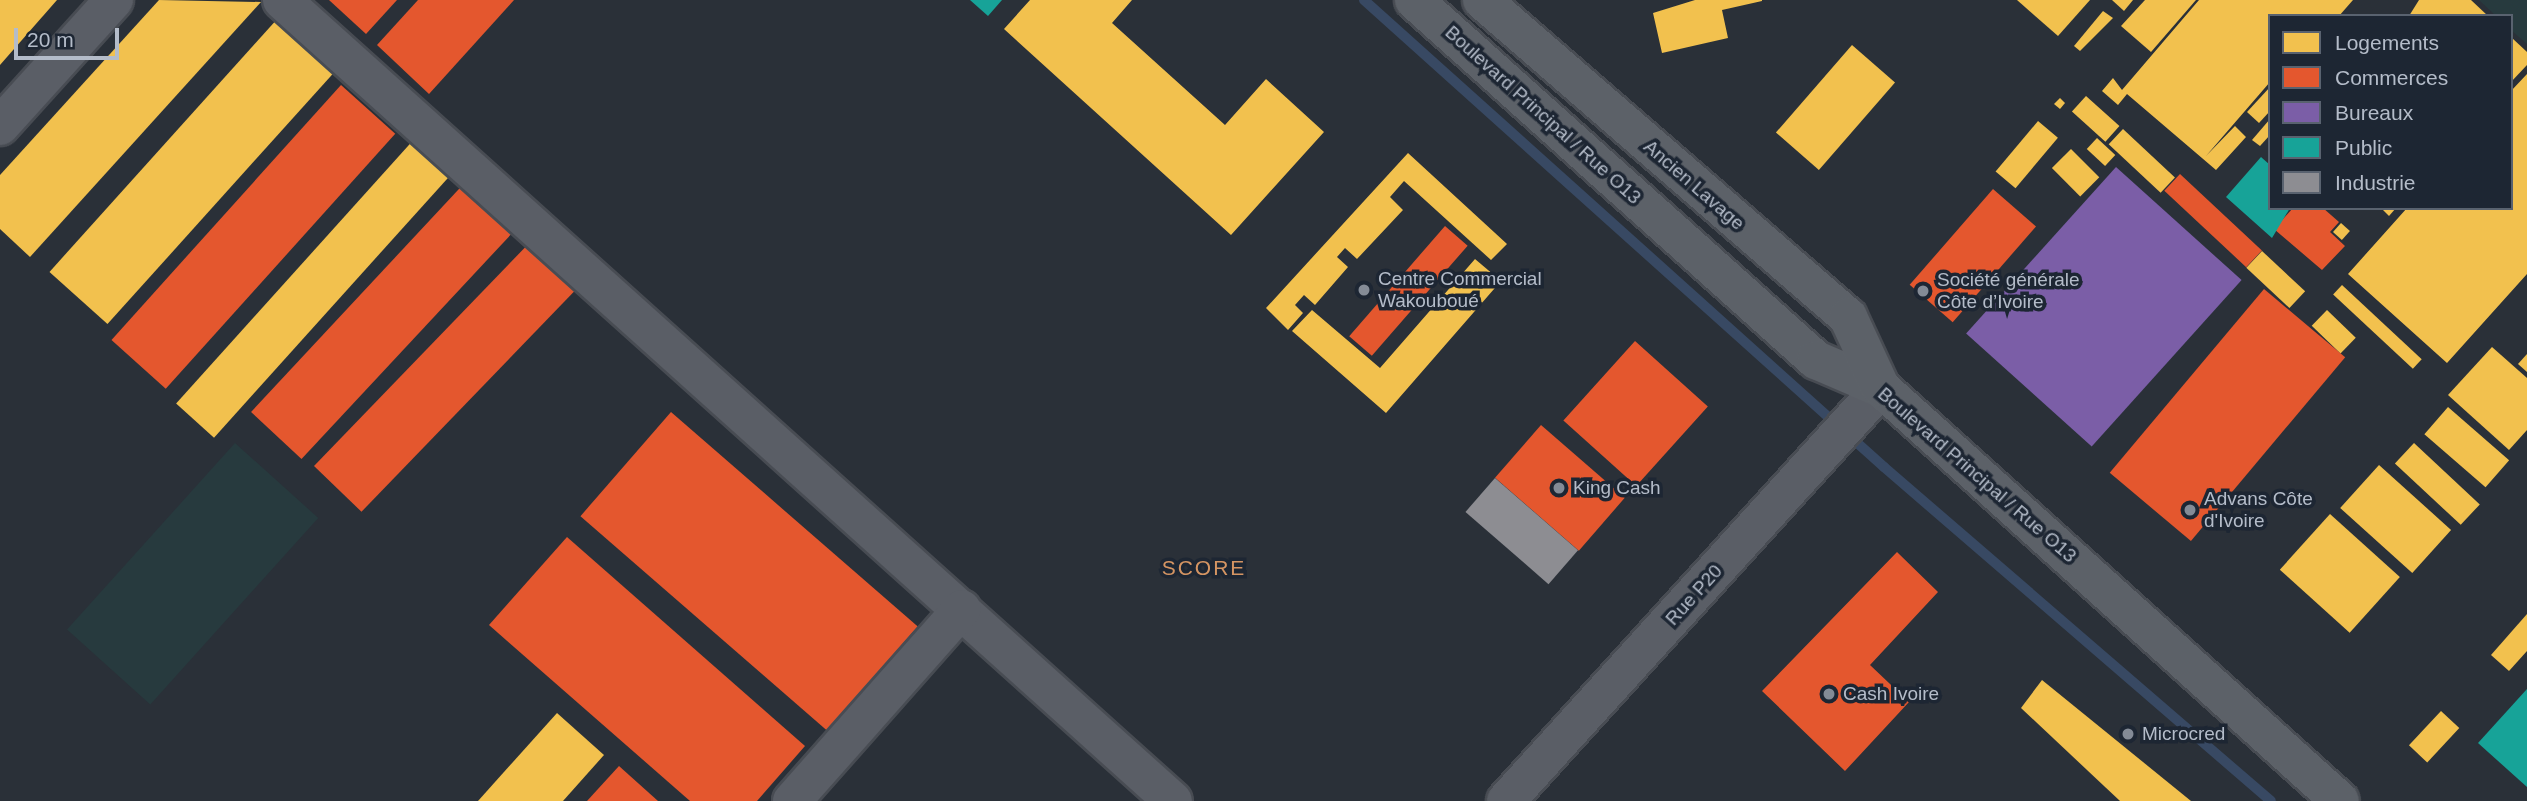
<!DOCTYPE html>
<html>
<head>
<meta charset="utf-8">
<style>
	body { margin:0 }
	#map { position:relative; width:2527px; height:801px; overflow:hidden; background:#2a3038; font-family:Arial,sans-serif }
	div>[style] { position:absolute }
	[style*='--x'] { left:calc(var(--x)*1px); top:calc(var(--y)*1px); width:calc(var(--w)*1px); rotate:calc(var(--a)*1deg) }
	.green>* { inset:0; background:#273a3e; transform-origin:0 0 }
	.homes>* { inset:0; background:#f2c14e; transform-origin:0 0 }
	.shops>* { inset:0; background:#e4572e; transform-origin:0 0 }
	.offices>* { inset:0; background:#7b5ea7; transform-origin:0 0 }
	.public>* { inset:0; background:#17a398 }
	.industry>* { inset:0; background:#8d8d92; transform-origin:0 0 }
	.stream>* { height:10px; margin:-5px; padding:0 5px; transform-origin:5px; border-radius:5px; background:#384963 }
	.roads { filter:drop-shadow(2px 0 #484c53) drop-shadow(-2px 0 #484c53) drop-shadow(0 2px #484c53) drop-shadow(0 -2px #484c53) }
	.minor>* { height:38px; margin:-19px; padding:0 19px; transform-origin:19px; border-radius:19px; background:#5a5e66 }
	.major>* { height:38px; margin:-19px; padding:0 19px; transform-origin:19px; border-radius:19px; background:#5c6168 }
	.dots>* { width:19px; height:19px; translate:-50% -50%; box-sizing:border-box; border:4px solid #1d2633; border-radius:50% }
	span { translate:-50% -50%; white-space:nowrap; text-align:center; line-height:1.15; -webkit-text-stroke:7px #1d2633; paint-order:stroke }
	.street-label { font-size:19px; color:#b4bcc9 }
	.poi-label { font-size:19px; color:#b4bcc9 }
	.left { translate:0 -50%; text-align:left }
	.neighbourhood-label { font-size:21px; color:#d59563; letter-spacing:2px }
	.legend { position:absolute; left:2268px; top:14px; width:245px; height:196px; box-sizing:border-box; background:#1d2633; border:2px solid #59626f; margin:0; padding:9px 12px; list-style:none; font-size:21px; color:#b4bcc9 }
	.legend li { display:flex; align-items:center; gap:14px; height:35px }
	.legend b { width:35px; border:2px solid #59626f }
	.scale { position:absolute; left:14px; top:28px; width:105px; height:32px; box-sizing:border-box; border:4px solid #b4bcc9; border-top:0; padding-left:9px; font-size:21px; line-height:24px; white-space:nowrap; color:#b4bcc9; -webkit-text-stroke:5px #1d2633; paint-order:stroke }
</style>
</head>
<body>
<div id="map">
	<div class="green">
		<i style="clip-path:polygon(2479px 0,2527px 0,2527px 44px,2511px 30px,2511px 16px,2496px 16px)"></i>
		<i style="left:235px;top:443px;width:112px;height:251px;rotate:42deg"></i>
	</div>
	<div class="homes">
		<i style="clip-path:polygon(0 0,57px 0,0 65px)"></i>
		<i style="clip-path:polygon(159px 0,261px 2px,30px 257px,0 229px,0 175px)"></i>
		<i style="clip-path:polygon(1030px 0,1132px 0,1112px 23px,1225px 125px,1266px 79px,1324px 132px,1231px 235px,1004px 29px)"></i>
		<i style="clip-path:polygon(1695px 0,1762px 0,1762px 1px,1722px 10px,1728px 38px,1662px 53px,1653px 13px)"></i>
		<i style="clip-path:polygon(2017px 0,2090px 0,2058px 36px)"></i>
		<i style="clip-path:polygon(2112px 0,2133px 0,2124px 11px)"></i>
		<i style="clip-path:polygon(2145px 0,2196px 0,2151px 52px,2121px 26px)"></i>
		<i style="clip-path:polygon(2199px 0,2353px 0,2339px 16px,2270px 16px,2270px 82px,2206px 156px,2235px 126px,2246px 137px,2216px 170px,2127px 94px,2118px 105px,2102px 91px,2113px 78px,2122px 90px)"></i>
		<i style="clip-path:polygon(2419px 0,2471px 0,2488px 16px,2409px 16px)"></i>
		<i style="clip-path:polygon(2103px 11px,2113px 18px,2080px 51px,2074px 46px)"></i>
		<i style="left:279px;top:17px;width:78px;height:343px;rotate:42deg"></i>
		<i style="clip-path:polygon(2511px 37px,2527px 52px,2527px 65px,2511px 82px)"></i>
		<i style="left:1852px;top:45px;width:57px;height:116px;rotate:41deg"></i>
		<i style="clip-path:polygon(2527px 74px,2527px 274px,2447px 363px,2348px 274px,2407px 208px,2511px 208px,2511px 91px)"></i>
		<i style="clip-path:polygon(2270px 87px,2270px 111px,2259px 123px,2247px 112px)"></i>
		<i style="left:2086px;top:96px;width:45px;height:21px;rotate:42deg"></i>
		<i style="clip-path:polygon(2060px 98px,2065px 103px,2060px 109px,2054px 104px)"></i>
		<i style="clip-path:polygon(2270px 119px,2270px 135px,2260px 146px,2252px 140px)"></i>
		<i style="left:2038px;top:121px;width:26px;height:66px;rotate:40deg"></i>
		<i style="left:2123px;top:129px;width:71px;height:21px;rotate:43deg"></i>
		<i style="left:417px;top:136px;width:51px;height:360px;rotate:42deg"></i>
		<i style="left:2097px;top:138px;width:25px;height:15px;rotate:43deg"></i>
		<i style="left:2071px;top:149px;width:40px;height:27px;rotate:45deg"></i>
		<i style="clip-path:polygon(1408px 153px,1507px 244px,1491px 260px,1404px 181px,1390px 197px,1403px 210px,1357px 259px,1345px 248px,1337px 257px,1348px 267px,1315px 305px,1304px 295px,1295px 305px,1303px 313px,1288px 330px,1266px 308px)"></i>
		<i style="clip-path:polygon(2381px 208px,2396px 208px,2389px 216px)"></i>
		<i style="left:2341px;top:223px;width:12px;height:12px;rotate:42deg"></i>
		<i style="left:2262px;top:251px;width:59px;height:23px;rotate:43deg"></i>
		<i style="clip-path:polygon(1475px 259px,1501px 281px,1386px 413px,1292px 331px,1312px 310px,1380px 368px)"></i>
		<i style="left:2342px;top:285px;width:109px;height:13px;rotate:43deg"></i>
		<i style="left:2327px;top:310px;width:40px;height:22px;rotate:44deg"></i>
		<i style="clip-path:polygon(2492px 347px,2527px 378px,2527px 430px,2509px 450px,2448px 395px)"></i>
		<i style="clip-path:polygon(2527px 354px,2527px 372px,2518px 364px)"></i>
		<i style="left:2448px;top:407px;width:81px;height:36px;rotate:41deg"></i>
		<i style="left:2414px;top:443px;width:90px;height:28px;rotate:43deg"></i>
		<i style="left:2379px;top:465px;width:97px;height:58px;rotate:42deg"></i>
		<i style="left:2330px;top:514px;width:94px;height:75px;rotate:42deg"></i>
		<i style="clip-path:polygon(2527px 614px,2527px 651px,2509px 671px,2491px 655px)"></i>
		<i style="clip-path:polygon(2042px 680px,2191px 801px,2120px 801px,2021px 708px)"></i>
		<i style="left:2441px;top:711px;width:25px;height:47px;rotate:43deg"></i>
		<i style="clip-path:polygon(557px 713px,604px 755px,563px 801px,478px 801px)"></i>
	</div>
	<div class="shops">
		<i style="clip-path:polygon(329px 0,397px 0,366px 34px)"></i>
		<i style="clip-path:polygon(418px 0,514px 0,429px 94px,377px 45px)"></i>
		<i style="left:341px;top:85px;width:73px;height:343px;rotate:42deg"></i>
		<i style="left:2180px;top:174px;width:112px;height:23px;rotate:43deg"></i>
		<i style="left:472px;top:175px;width:69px;height:324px;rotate:43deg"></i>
		<i style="left:1993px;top:189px;width:57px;height:127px;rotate:41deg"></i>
		<i style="clip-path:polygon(2293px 208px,2323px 208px,2339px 222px,2330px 232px,2345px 246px,2322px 270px,2274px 229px)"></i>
		<i style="left:1445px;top:226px;width:30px;height:146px;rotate:41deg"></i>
		<i style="left:537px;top:235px;width:66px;height:321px;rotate:44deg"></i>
		<i style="left:2264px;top:289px;width:106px;height:240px;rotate:40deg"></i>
		<i style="left:1635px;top:341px;width:98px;height:107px;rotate:42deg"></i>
		<i style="left:671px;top:412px;width:327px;height:138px;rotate:41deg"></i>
		<i style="left:1541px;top:425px;width:111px;height:70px;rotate:41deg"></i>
		<i style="clip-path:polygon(567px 537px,805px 746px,757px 801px,690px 801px,489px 625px)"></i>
		<i style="clip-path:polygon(1897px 552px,1938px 592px,1870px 665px,1909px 702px,1845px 771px,1762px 691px)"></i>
		<i style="clip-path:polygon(619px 766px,658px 801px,587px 801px)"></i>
	</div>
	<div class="offices">
		<i style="left:2116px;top:167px;width:169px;height:224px;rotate:42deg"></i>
	</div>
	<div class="public">
		<i style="clip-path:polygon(970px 0,1002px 0,988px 16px)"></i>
		<i style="clip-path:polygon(2261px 157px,2270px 165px,2270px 208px,2290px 208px,2272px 238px,2226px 197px)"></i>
		<i style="clip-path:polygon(2527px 689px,2527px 787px,2478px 743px)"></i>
	</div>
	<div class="industry">
		<i style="left:1495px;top:478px;width:110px;height:45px;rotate:41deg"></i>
	</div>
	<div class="stream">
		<i style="--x:1364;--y:0;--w:699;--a:41.93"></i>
		<i style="--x:1884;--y:467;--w:511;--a:40.8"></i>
	</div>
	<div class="roads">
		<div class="minor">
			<i style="--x:282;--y:0;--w:1198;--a:41.96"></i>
			<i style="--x:0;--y:126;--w:170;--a:-47.9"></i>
			<i style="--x:792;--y:801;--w:256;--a:-48.5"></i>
			<i style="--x:1506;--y:801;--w:558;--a:-47.76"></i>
		</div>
		<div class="major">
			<i style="--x:1414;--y:0;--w:540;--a:41.85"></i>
			<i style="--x:1816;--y:360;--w:71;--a:23.3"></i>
			<i style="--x:1881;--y:388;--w:617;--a:41.98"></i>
			<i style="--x:1482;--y:0;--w:484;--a:40.9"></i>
			<i style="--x:1848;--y:317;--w:78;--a:65.1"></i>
		</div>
	</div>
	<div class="dots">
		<i style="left:1364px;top:290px;background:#848b96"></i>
		<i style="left:1923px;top:291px;background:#848b96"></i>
		<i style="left:1559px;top:488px;background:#848b96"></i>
		<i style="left:2190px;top:510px;background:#848b96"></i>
		<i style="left:1829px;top:694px;background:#848b96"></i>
		<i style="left:2128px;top:734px;background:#848b96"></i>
	</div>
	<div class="street-label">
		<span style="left:1543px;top:115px;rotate:42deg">Boulevard Principal / Rue O13</span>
		<span style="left:1694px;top:185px;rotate:41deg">Ancien Lavage</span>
		<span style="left:1977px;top:475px;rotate:41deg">Boulevard Principal / Rue O13</span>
		<span style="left:1694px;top:595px;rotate:-48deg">Rue P20</span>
	</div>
	<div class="poi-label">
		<span class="left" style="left:1378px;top:290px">Centre Commercial<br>Wakouboué</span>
		<span class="left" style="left:1937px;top:291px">Société générale<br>Côte d’Ivoire</span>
		<span class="left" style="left:1573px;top:488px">King Cash</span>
		<span class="left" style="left:2204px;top:510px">Advans Côte<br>d'Ivoire</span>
		<span class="left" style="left:1843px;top:694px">Cash Ivoire</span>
		<span class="left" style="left:2142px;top:734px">Microcred</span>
	</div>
	<div class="neighbourhood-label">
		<span style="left:1204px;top:568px">SCORE</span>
	</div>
	<ul class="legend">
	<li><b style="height:19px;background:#f2c14e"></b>Logements</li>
	<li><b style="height:19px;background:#e4572e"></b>Commerces</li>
	<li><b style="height:19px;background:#7b5ea7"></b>Bureaux</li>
	<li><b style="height:19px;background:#17a398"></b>Public</li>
	<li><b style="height:19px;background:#8d8d92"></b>Industrie</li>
	</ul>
	<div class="scale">20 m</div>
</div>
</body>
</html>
